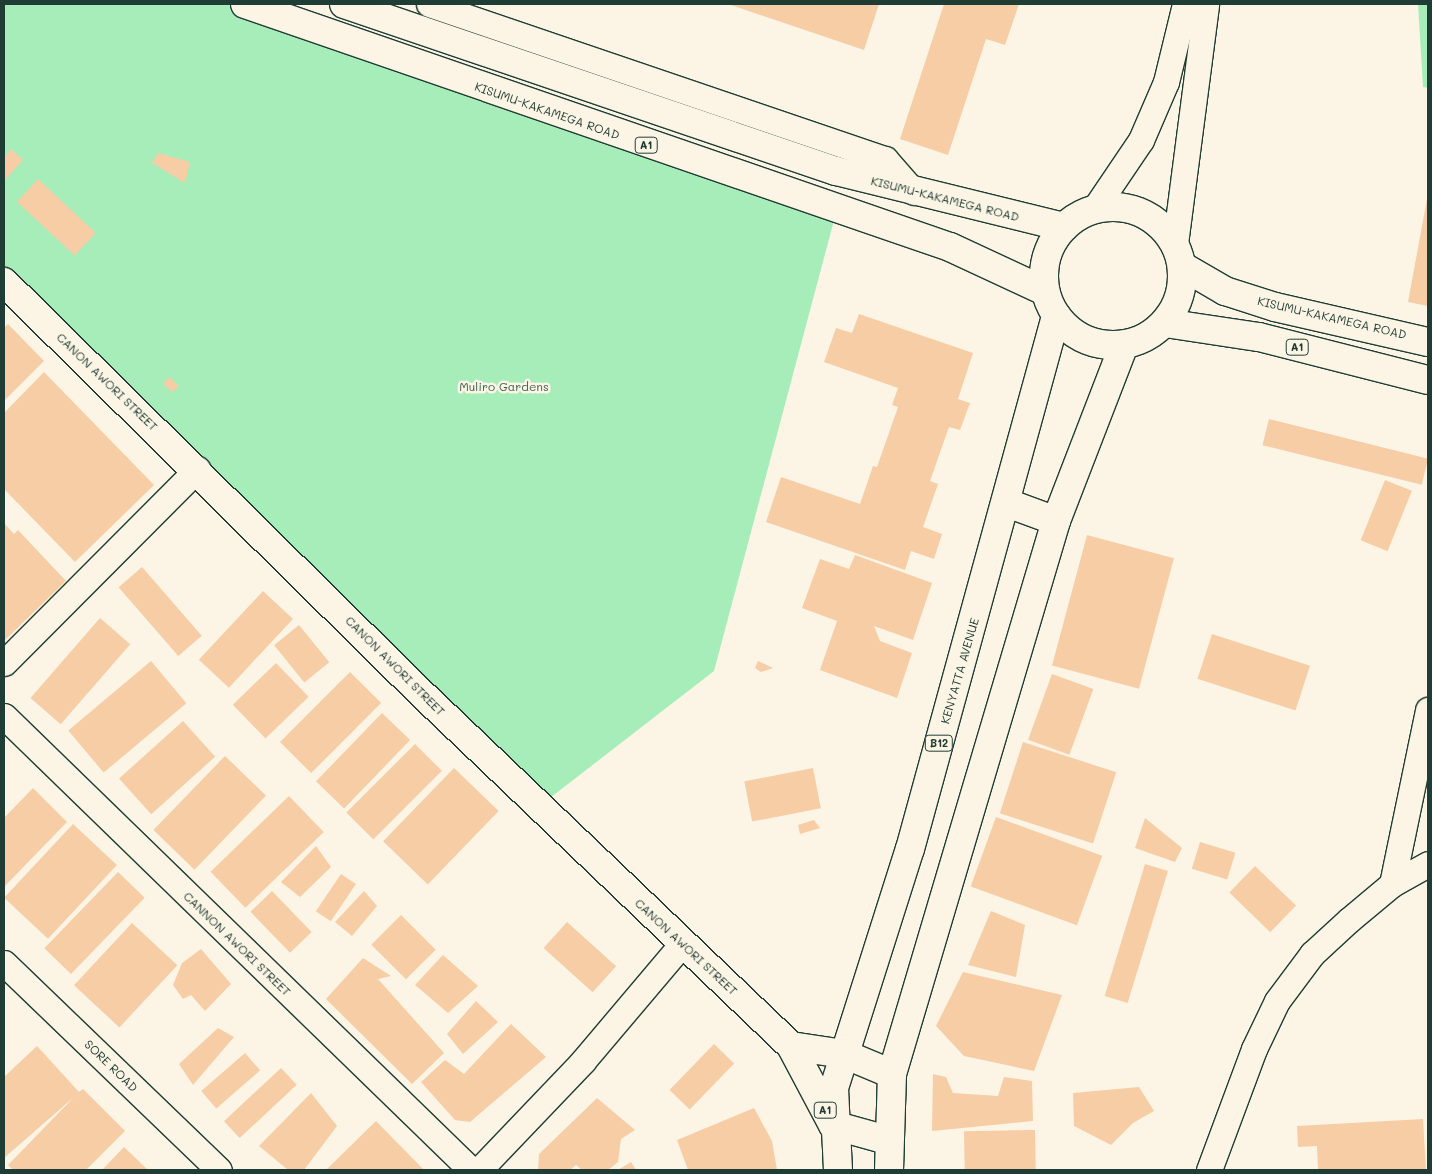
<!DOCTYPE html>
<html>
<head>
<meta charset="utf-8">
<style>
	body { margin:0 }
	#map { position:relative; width:1432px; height:1174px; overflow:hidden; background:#fcf5e5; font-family:Mali,sans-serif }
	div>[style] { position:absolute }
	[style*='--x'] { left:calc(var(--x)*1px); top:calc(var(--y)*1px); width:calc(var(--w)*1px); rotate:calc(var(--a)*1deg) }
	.green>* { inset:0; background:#a6edb9 }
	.building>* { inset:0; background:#f6cda5; transform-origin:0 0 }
	.roads { filter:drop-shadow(1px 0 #1f3d34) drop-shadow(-1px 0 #1f3d34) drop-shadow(0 1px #1f3d34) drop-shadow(0 -1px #1f3d34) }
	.minor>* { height:25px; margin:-12.5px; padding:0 12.5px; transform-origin:12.5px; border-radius:12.5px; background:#fcf5e5 }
	.primary>* { height:28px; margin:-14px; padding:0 14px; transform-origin:14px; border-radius:14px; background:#fcf5e5 }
	.trunk>* { height:28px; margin:-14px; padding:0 14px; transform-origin:14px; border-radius:14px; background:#fcf5e5 }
	.trunk>.ring { margin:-14px; padding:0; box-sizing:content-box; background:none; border:28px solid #fcf5e5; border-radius:50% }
	span { translate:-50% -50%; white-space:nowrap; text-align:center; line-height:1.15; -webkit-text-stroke:5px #fcf5e5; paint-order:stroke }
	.shield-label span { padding:1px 4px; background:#fcf5e5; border:1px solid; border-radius:4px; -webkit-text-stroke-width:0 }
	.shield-label { font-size:11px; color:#1f3d34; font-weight:700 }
	.street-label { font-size:12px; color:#1f3d34 }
	.park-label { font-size:12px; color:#3a604f }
	.frame { position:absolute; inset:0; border:5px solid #1f3d34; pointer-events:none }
</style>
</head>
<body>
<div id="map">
	<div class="green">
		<i style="clip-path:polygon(237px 4px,837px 209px,714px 671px,537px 808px,4px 284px,5px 4px)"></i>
		<i style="clip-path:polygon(1418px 4px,1428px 4px,1428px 88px,1423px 87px)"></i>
	</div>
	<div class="building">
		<i style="clip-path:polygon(728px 4px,879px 4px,864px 50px)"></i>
		<i style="clip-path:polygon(944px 4px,1019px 4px,1005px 45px,986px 39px,948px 155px,900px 139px)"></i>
		<i style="clip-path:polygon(11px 149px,23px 160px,5px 180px,4px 158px)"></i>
		<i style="clip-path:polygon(158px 153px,190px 162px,185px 183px,152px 163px)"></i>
		<i style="left:38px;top:179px;width:79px;height:31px;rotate:43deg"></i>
		<i style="clip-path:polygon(1427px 199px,1428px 199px,1428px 306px,1408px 302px)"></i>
		<i style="clip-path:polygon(859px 314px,973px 353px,958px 399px,970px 403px,960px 430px,949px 427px,930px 481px,938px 484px,923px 527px,942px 534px,934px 559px,911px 551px,905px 570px,766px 522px,781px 477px,860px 504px,873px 466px,877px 467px,898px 407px,892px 405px,898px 388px,824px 362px,836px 328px,852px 333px)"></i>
		<i style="clip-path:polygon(8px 324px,44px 361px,4px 401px,4px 328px)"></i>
		<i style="clip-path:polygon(44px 372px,154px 485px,75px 562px,4px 489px,4px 413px)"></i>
		<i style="left:169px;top:377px;width:13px;height:9px;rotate:42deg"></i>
		<i style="left:1269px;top:419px;width:164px;height:27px;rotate:14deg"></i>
		<i style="left:1385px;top:480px;width:29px;height:65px;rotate:22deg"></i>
		<i style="clip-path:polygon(4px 523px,14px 534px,18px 530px,66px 581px,4px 641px)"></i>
		<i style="left:1087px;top:535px;width:90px;height:135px;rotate:15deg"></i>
		<i style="clip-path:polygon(855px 555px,932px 583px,913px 640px,874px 626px,880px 641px,912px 653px,897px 698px,820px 670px,837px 621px,802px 608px,820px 559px,849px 569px)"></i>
		<i style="left:142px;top:567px;width:91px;height:31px;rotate:49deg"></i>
		<i style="left:263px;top:591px;width:41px;height:94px;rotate:43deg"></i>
		<i style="left:100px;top:618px;width:40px;height:106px;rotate:41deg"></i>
		<i style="left:299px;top:625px;width:48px;height:32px;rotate:51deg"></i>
		<i style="left:1212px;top:634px;width:103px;height:47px;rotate:18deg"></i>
		<i style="left:151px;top:661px;width:55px;height:108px;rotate:50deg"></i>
		<i style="clip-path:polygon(758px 661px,773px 668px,761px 672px,755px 668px)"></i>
		<i style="left:276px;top:663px;width:47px;height:60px;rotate:46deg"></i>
		<i style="left:350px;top:672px;width:44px;height:99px;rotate:45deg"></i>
		<i style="left:1052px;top:674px;width:44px;height:70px;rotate:20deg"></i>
		<i style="left:382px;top:713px;width:39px;height:95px;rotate:44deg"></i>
		<i style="left:183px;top:721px;width:48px;height:86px;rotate:48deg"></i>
		<i style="left:1023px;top:742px;width:98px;height:75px;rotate:18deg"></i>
		<i style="left:415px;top:744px;width:38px;height:97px;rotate:45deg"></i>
		<i style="left:225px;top:756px;width:57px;height:103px;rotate:44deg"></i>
		<i style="left:454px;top:768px;width:62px;height:102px;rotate:44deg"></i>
		<i style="left:813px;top:768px;width:41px;height:70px;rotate:79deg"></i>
		<i style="clip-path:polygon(33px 788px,67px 822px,4px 887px,4px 818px)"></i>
		<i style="left:289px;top:796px;width:50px;height:109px;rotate:46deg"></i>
		<i style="left:996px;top:817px;width:113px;height:74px;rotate:20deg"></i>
		<i style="clip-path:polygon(1145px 818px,1182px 848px,1175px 862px,1135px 848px)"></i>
		<i style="clip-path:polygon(814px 820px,820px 828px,800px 834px,798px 825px)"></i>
		<i style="left:73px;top:824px;width:60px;height:101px;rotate:43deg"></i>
		<i style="left:1200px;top:842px;width:37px;height:28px;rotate:17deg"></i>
		<i style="clip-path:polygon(316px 846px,331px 867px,300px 897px,281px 882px)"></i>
		<i style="left:1145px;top:864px;width:24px;height:138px;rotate:17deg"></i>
		<i style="left:1255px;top:866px;width:57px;height:37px;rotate:44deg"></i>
		<i style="left:118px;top:872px;width:37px;height:106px;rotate:44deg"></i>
		<i style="left:341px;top:874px;width:18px;height:45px;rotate:34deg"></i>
		<i style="left:272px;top:891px;width:57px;height:30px;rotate:46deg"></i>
		<i style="clip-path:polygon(364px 891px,377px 906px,352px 936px,335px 922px)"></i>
		<i style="clip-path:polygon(991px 911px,1025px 925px,1016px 977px,968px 965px)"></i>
		<i style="left:401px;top:915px;width:49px;height:42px;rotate:45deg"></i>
		<i style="left:567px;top:922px;width:66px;height:35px;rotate:42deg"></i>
		<i style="left:132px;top:923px;width:62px;height:85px;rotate:43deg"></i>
		<i style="clip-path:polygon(201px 949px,231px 984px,205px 1011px,191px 995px,183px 999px,173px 985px,182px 963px)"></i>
		<i style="clip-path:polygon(443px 955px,478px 986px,448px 1013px,415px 985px)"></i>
		<i style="clip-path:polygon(363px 958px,391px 976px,378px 979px,444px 1053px,412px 1084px,326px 999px)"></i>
		<i style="clip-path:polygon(963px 972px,1062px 995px,1034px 1071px,964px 1056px,936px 1026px)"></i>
		<i style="clip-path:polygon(476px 1001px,498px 1022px,463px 1054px,447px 1034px)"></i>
		<i style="clip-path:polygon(511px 1024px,546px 1057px,470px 1122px,455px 1120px,421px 1082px,445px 1060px,464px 1074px)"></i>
		<i style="clip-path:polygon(218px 1028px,234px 1037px,193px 1085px,179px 1064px)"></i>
		<i style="left:714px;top:1044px;width:28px;height:64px;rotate:44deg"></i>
		<i style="clip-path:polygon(37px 1046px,79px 1092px,83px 1089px,125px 1131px,86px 1170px,13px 1170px,8px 1165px,74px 1097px,4px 1158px,4px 1077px)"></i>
		<i style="left:245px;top:1053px;width:23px;height:58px;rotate:49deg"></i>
		<i style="left:281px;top:1068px;width:23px;height:78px;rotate:47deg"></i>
		<i style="clip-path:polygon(933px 1074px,946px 1077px,953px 1093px,998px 1096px,1004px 1077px,1032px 1081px,1033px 1121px,932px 1131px)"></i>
		<i style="clip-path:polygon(1139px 1087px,1154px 1111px,1133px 1123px,1111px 1145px,1074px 1126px,1073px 1093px)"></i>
		<i style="clip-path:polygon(311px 1093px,337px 1126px,304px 1170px,288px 1170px,259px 1146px)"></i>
		<i style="clip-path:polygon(597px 1098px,635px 1130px,621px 1139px,618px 1162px,608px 1170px,582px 1170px,576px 1165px,570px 1170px,538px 1170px,539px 1154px)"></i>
		<i style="clip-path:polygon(754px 1108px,772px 1141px,777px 1170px,688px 1170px,677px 1140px)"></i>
		<i style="clip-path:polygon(1423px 1119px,1426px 1170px,1318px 1170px,1317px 1146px,1298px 1147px,1297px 1126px)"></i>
		<i style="clip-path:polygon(376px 1121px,424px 1170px,326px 1170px)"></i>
		<i style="left:1035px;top:1130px;width:40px;height:71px;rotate:89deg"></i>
		<i style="clip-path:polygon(124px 1147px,148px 1170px,102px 1170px)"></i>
		<i style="clip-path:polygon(631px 1162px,636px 1170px,618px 1170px)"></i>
	</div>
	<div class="roads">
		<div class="minor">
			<i style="--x:429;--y:4;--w:482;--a:18.8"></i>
			<i style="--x:885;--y:159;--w:44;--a:48.7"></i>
			<i style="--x:1095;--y:208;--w:82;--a:-55.9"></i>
			<i style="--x:1141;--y:140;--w:63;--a:-66.7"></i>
			<i style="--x:1166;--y:82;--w:80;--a:-76.3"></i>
			<i style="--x:1175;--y:244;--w:242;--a:-82.6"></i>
			<i style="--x:4;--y:663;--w:274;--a:-45.1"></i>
			<i style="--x:4;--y:716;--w:651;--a:44.19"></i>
			<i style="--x:1392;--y:884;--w:178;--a:-78.3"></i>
			<i style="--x:4;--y:963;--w:298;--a:43.9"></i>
			<i style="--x:479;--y:1170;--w:151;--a:-46.3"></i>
			<i style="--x:583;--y:1061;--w:153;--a:-49.8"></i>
			<i style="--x:1209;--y:1170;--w:129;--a:-69.6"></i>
			<i style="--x:1254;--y:1049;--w:53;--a:-64.4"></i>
			<i style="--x:1277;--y:1001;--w:59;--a:-53.3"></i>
			<i style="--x:1312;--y:954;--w:50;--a:-42.6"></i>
			<i style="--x:1349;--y:920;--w:56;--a:-39.9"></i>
			<i style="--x:1392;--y:884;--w:41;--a:-29.1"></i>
		</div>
		<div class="primary">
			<i style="--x:4;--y:282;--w:583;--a:44.58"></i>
			<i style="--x:419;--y:691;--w:514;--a:43.66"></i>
			<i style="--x:791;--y:1046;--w:89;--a:62"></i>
			<i style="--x:833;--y:1125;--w:56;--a:15.5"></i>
			<i style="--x:791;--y:1046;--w:54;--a:8.6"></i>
			<i style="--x:844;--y:1054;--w:52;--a:22.6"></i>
		</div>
		<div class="trunk">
			<i style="--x:245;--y:4;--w:746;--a:19.02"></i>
			<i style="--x:950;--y:247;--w:105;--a:24.9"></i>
			<i style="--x:344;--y:4;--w:520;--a:18.75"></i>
			<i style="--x:836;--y:171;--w:235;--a:13.8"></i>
			<i class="ring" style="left:1044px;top:207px;width:110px;height:110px"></i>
			<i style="--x:1182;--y:266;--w:50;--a:30.2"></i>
			<i style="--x:1225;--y:291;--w:52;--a:17.7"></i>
			<i style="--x:1275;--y:307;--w:157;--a:12.9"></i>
			<i style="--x:1165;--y:323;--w:95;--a:8.5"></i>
			<i style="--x:1259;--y:337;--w:174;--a:14.3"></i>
			<i style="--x:1007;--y:503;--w:52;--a:20.2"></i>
			<i style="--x:838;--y:1170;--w:82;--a:-92.8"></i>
			<i style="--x:834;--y:1088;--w:251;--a:-72.4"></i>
			<i style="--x:910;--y:849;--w:553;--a:-74.68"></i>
			<i style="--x:889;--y:1170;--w:96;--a:-88.2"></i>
			<i style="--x:892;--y:1074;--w:577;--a:-73.48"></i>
			<i style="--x:1056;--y:521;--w:189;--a:-68.9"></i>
		</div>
	</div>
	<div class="shield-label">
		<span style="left:646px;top:145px">A1</span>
		<span style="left:1297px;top:347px">A1</span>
		<span style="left:939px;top:743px">B12</span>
		<span style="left:825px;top:1110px">A1</span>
	</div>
	<div class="street-label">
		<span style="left:547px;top:111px;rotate:19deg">KISUMU-KAKAMEGA ROAD</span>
		<span style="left:945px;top:199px;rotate:14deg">KISUMU-KAKAMEGA ROAD</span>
		<span style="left:1332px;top:318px;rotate:13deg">KISUMU-KAKAMEGA ROAD</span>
		<span style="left:107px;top:382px;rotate:44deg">CANON AWORI STREET</span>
		<span style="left:395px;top:666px;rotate:45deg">CANON AWORI STREET</span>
		<span style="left:960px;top:671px;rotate:-74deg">KENYATTA AVENUE</span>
		<span style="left:237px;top:944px;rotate:44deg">CANNON AWORI STREET</span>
		<span style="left:686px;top:947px;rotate:43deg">CANON AWORI STREET</span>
		<span style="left:111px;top:1066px;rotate:44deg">SORE ROAD</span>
	</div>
	<div class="park-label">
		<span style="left:504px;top:387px">Muliro Gardens</span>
	</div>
	<div class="frame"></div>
</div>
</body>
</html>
